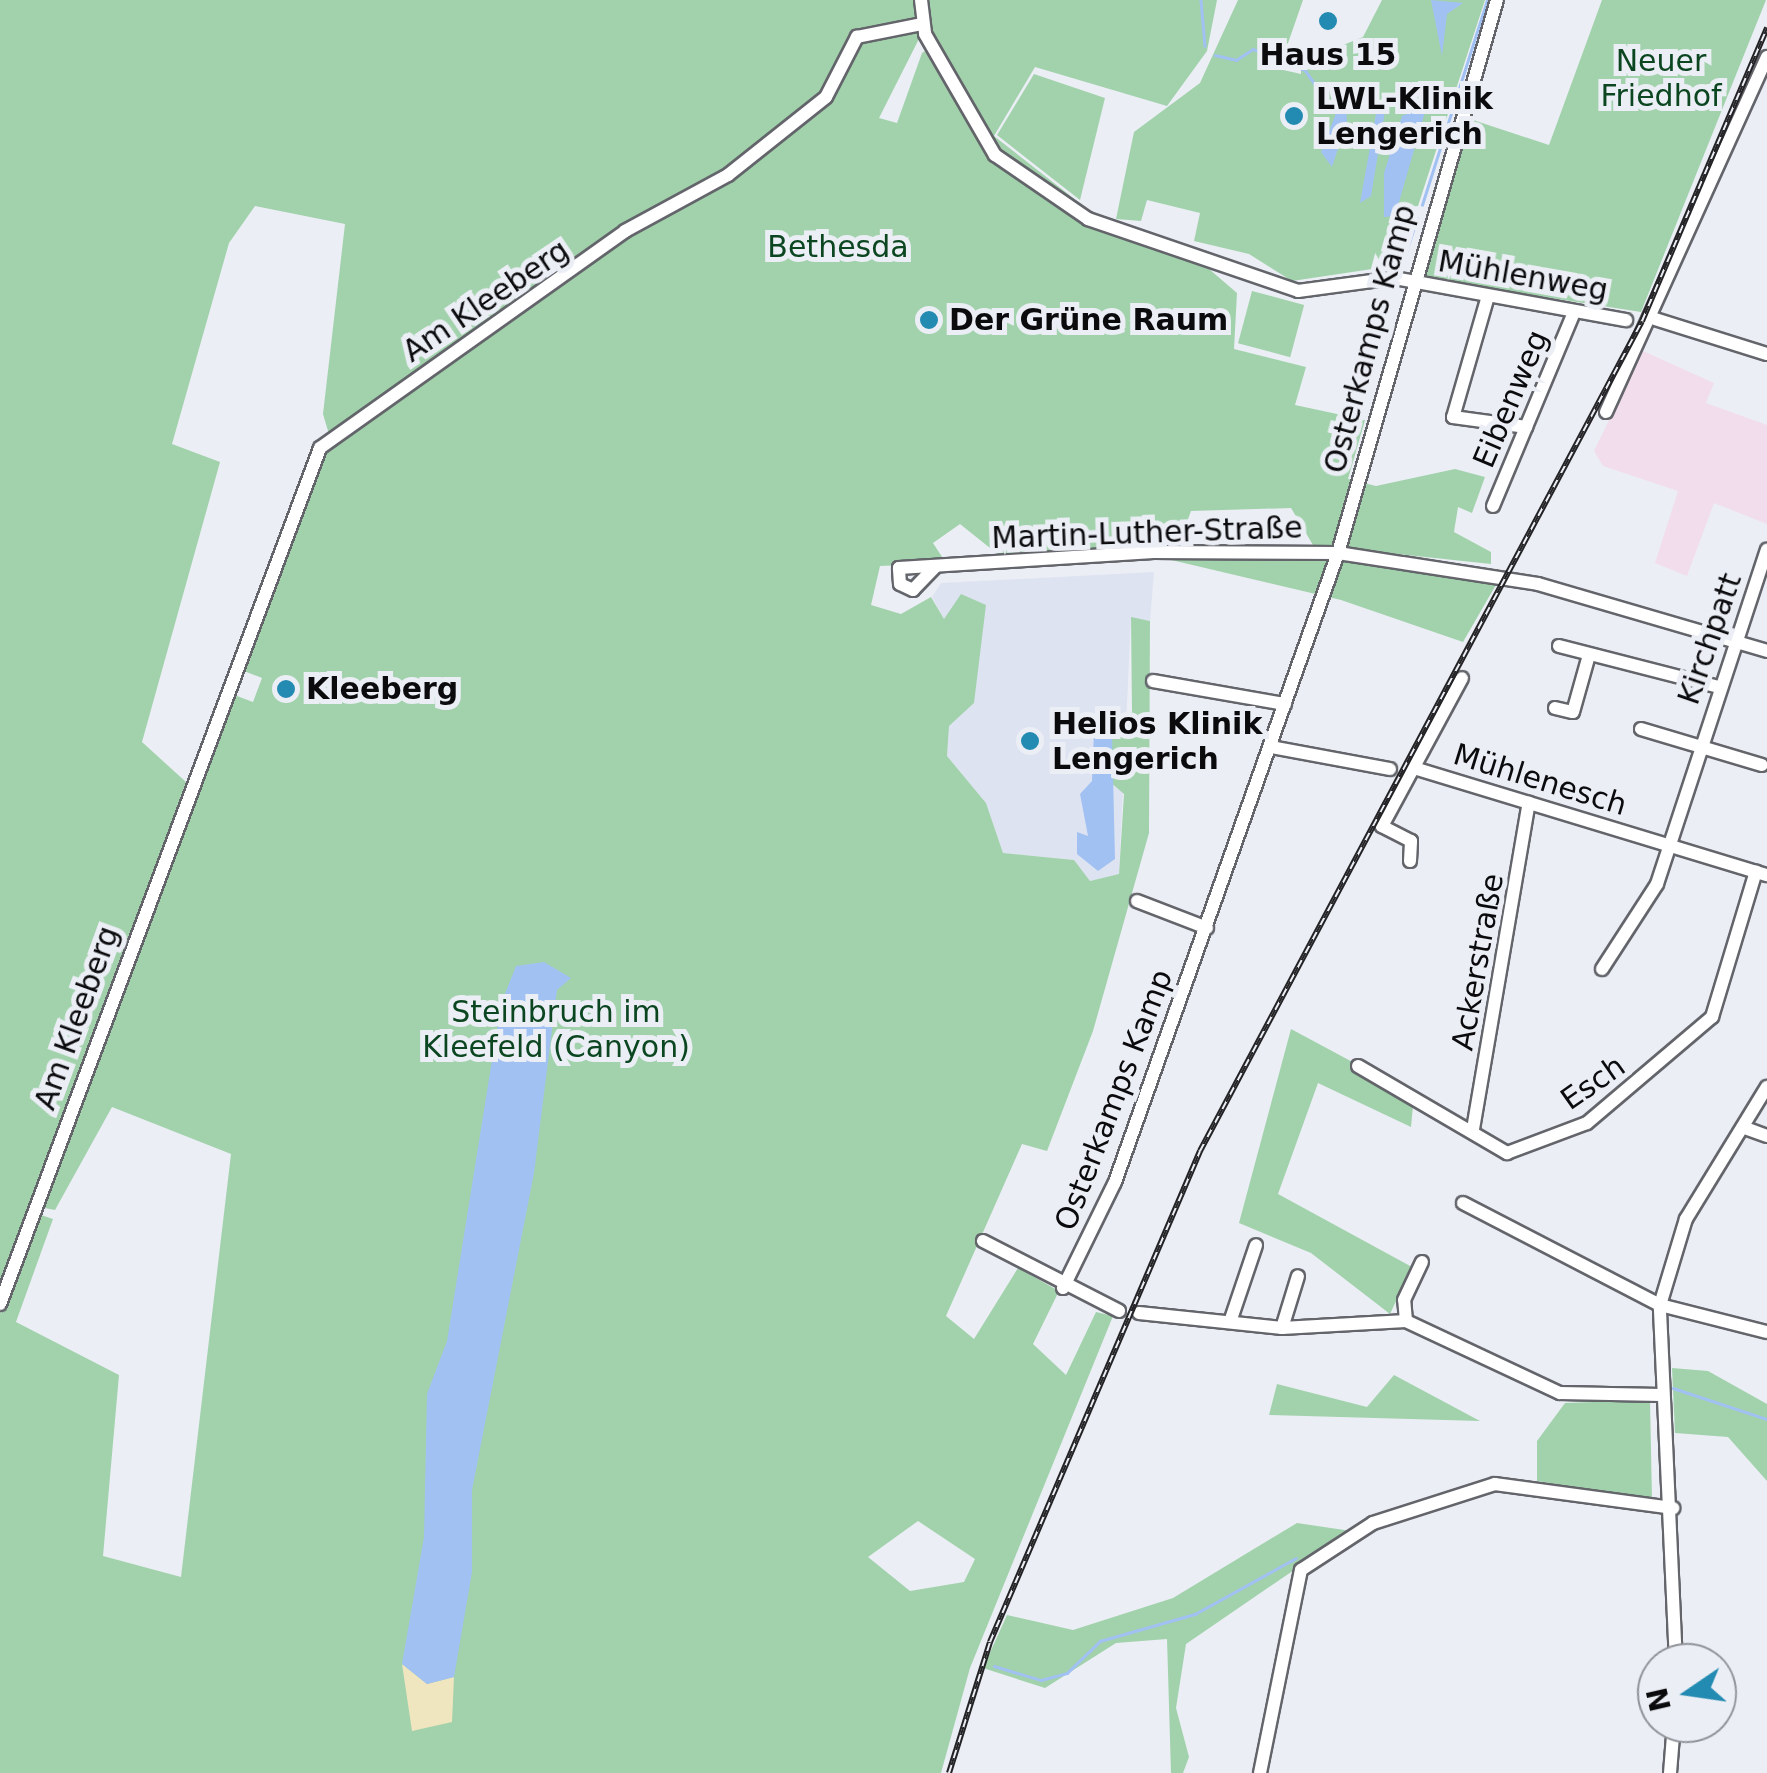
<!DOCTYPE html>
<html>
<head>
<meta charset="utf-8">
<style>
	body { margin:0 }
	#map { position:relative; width:1767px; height:1773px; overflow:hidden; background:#ebeef5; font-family:"DejaVu Sans",sans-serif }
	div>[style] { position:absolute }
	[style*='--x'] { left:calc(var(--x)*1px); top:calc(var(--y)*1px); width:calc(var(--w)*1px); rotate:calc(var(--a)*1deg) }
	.built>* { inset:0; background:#dee3f1 }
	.education>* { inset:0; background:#f2ddec }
	.green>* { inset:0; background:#a2d2ac; transform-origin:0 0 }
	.sand>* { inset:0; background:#efe5bf }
	.water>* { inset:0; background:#a1c1f3 }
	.stream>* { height:2.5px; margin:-1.25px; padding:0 1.25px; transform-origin:1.25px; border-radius:1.25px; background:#a1c1f3 }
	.roads { filter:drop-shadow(2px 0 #63656b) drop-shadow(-2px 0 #63656b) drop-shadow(0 2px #63656b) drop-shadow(0 -2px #63656b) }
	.minor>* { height:12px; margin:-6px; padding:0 6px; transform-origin:6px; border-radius:6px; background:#fff }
	.rail>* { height:6px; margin-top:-3px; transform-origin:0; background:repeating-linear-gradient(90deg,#ebeef5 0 8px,#232326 0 16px); box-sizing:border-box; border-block:2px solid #232326 }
	.dots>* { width:28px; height:28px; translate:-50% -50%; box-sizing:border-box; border:5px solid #ebeef5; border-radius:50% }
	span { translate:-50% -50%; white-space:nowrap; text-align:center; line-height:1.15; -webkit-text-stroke:10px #ebeef5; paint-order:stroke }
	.poi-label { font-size:30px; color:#0b0b0e; font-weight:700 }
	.left { translate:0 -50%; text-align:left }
	.park-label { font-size:30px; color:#0b4621 }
	.street-label { font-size:30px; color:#0b0b0e }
	.north { position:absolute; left:1637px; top:1643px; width:100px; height:100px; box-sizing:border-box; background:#ebeef5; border:2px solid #919399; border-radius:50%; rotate:257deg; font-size:28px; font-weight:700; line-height:40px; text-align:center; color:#0b0b0e }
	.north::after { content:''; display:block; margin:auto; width:35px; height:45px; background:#238ab2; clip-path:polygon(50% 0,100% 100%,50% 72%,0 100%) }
</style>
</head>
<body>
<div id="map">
	<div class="built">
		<i style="clip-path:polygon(1154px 572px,1150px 621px,1131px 618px,1119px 875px,1090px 881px,1073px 860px,1003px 853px,986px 803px,947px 756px,951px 633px,932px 597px,941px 583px)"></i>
	</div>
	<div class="education">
		<i style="clip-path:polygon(1643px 351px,1714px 383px,1706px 403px,1767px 425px,1767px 524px,1714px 503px,1687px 576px,1655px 563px,1678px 491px,1603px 466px,1594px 451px)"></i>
	</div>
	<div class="green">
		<i style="clip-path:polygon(evenodd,0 0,1217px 0,1207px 51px,1167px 106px,1035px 67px,994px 136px,1091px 212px,1086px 223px,1209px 269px,1237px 293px,1234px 349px,1306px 367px,1295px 405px,1365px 420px,1348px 479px,1376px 486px,1455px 469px,1485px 477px,1472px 513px,1458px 507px,1454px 532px,1491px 552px,1491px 564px,1313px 545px,1291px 508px,1191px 511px,1178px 547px,1000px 556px,960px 524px,933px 543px,946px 563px,880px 566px,871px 605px,901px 614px,931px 597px,944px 619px,961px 594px,986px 605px,974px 703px,949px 726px,947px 756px,986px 803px,1003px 853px,1074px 860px,1090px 881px,1119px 874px,1124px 794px,1109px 781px,1112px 722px,1132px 712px,1131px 617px,1150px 621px,1149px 833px,1093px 1031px,1047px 1151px,1022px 1144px,946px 1316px,974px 1339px,1018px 1268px,1059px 1291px,1033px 1344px,1066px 1375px,1096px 1312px,1113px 1316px,970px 1668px,941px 1773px,0 1773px,0 1314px,38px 1214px,53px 1219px,16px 1322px,119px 1375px,103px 1556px,181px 1577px,231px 1154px,112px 1107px,55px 1210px,40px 1207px,229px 693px,253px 702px,262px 678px,239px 669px,331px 441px,323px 414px,345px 224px,255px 206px,229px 243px,172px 444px,220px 462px,142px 742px,186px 782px,0 1293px,0 0,925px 27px,934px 45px,922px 53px,897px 123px,879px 118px,925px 27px,0 0,918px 1521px,975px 1559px,964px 1582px,910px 1591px,868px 1557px,918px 1521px)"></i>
		<i style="clip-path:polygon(1238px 0,1303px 0,1279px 69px,1301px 74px,1301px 62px,1363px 37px,1382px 0,1485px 0,1418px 206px,1409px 207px,1415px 214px,1399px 265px,1292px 281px,1249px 254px,1194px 241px,1200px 213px,1147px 200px,1141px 221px,1116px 219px,1134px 132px,1200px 83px)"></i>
		<i style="clip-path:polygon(1602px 0,1766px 0,1641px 312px,1417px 277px,1467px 118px,1549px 145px)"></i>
		<i style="clip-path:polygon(1034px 74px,1105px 98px,1080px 200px,997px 135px)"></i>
		<i style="left:1252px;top:291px;width:54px;height:54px;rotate:15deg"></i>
		<i style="clip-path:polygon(1342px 558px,1497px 583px,1463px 642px,1341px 600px,1167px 559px)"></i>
		<i style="clip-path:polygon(1291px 1029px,1414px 1095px,1411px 1127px,1318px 1083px,1278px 1194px,1412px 1267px,1390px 1314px,1311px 1253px,1239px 1223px)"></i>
		<i style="clip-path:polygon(1672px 1368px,1708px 1371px,1767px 1404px,1767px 1481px,1728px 1437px,1675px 1433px)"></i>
		<i style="clip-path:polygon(1394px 1375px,1480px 1421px,1269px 1415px,1277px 1384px,1367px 1407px)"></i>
		<i style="clip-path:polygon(1650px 1400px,1652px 1500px,1537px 1481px,1537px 1441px,1565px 1403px)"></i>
		<i style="clip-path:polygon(1297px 1523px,1351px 1531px,1186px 1644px,1176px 1708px,1189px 1757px,1183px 1773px,1171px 1773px,1167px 1639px,1116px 1643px,1045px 1688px,983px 1668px,1007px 1615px,1073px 1630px,1173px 1598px)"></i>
	</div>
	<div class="sand">
		<i style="clip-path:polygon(402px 1664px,427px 1684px,454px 1677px,452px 1722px,412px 1731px)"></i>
	</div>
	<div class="water">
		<i style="clip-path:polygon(1431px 0,1463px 3px,1447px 14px,1442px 56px)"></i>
		<i style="clip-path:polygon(1345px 90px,1347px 121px,1332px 167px,1321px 152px)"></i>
		<i style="clip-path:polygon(1387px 99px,1371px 196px,1360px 203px,1378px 103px)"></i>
		<i style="clip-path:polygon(1427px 105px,1395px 216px,1384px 217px,1384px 173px,1402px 116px)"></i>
		<i style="clip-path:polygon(1094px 731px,1112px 732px,1115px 859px,1098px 871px,1077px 854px,1077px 832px,1088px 836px,1080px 794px,1092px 781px)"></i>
		<i style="clip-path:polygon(544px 962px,571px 978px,557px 990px,534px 1173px,472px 1490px,472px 1572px,454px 1677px,427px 1684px,402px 1664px,424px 1537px,427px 1394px,447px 1341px,501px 1004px,516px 966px)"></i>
	</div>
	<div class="stream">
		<i style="--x:1201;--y:0;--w:46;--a:85"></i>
		<i style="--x:1215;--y:55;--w:22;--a:13"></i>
		<i style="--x:1236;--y:60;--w:20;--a:-33"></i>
		<i style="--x:1253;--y:49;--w:56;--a:22"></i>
		<i style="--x:1305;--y:70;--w:49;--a:55"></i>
		<i style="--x:1422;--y:205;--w:215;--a:-72.4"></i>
		<i style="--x:1401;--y:268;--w:52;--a:-72.3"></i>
		<i style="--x:1673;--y:1388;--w:99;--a:18.3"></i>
		<i style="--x:994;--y:1666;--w:49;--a:16.6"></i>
		<i style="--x:1041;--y:1680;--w:27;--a:-15"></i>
		<i style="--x:1067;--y:1673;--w:46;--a:-44.1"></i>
		<i style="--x:1100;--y:1641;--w:99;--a:-15.9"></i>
		<i style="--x:1195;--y:1614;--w:115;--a:-29"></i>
	</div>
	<div class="roads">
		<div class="minor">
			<i style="--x:921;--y:0;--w:34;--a:83"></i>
			<i style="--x:925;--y:34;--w:140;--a:60"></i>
			<i style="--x:995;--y:155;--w:113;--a:34.5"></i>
			<i style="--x:1088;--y:219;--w:222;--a:18.9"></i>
			<i style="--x:1298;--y:291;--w:97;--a:-7.7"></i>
			<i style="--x:1394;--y:278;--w:236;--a:10.3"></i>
			<i style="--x:1488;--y:296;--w:126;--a:106.1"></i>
			<i style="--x:1453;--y:417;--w:74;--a:7.8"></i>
			<i style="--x:1655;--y:319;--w:117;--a:17.4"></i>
			<i style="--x:1606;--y:412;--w:390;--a:-65.6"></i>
			<i style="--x:1493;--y:506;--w:210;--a:-67.3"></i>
			<i style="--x:936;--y:566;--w:33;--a:134"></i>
			<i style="--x:913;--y:590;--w:14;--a:-155"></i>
			<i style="--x:900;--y:584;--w:16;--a:-94"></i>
			<i style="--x:899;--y:568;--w:255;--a:-3.6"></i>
			<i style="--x:1153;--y:552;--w:185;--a:0.3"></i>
			<i style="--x:1338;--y:553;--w:202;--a:8.8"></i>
			<i style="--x:1538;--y:584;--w:239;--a:16.3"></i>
			<i style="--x:1559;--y:646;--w:165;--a:14.4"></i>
			<i style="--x:1153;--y:681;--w:134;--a:9.9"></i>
			<i style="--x:1555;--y:708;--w:18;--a:13"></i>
			<i style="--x:1573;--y:712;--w:59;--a:-74.3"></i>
			<i style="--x:1641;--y:729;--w:126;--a:16.6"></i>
			<i style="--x:1271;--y:747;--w:121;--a:10.5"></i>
			<i style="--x:1414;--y:768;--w:369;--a:16.9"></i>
			<i style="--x:1410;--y:861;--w:20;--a:-87"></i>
			<i style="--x:1411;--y:841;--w:33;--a:-153"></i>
			<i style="--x:1382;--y:826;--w:168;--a:-61.6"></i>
			<i style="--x:1137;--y:901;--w:75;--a:21.1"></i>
			<i style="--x:1602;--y:969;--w:101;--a:-57.1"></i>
			<i style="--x:1657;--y:884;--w:352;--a:-71.8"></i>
			<i style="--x:1358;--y:1066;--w:173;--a:30.3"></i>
			<i style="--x:1507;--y:1153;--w:85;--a:-20.6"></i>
			<i style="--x:1587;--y:1123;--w:164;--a:-40.3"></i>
			<i style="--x:1712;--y:1017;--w:152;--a:-73.2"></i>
			<i style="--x:1745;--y:1128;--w:23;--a:20"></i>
			<i style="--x:1473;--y:1129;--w:331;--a:-80.3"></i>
			<i style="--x:1463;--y:1203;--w:222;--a:27.4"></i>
			<i style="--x:1660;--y:1305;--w:110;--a:14.2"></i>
			<i style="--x:983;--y:1241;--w:153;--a:27.2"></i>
			<i style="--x:1063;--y:1288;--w:118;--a:-63.9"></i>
			<i style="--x:1115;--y:1182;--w:667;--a:-70.48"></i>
			<i style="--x:1338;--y:553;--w:575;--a:-73.96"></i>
			<i style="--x:0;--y:1304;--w:914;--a:-69.5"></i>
			<i style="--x:320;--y:448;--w:374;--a:-35.4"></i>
			<i style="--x:625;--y:231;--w:117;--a:-28.5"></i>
			<i style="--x:728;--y:175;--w:125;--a:-38.5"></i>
			<i style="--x:826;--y:97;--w:68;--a:-62.7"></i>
			<i style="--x:857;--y:37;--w:66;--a:-11.3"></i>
			<i style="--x:1139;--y:1313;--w:144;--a:6"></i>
			<i style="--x:1282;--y:1328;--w:124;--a:-3.2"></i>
			<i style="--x:1406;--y:1321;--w:170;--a:25.1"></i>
			<i style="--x:1560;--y:1393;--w:101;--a:1.1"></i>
			<i style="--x:1406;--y:1321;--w:21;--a:-95"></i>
			<i style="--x:1404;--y:1300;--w:42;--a:-64.7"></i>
			<i style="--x:1230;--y:1322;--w:81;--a:-71.3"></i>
			<i style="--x:1282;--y:1328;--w:54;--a:-72.9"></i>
			<i style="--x:1676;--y:1663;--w:358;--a:-92.6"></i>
			<i style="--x:1660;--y:1305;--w:90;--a:-73.2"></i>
			<i style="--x:1686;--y:1219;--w:155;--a:-58.5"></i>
			<i style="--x:1260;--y:1773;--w:207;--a:-78.6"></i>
			<i style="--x:1301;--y:1570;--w:86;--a:-33.1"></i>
			<i style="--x:1373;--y:1523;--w:128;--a:-17.7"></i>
			<i style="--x:1495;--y:1484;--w:180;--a:7.7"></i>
			<i style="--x:1670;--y:1773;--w:50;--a:-85.4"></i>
		</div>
	</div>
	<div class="rail">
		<i style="--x:949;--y:1773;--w:137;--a:-72.6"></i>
		<i style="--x:990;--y:1642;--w:534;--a:-66.84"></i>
		<i style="--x:1200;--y:1151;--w:940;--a:-61.96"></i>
		<i style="--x:1642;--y:321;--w:319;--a:-66.9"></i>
	</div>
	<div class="dots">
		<i style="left:1328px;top:21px;background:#238ab2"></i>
		<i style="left:1294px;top:116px;background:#238ab2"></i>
		<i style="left:929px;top:320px;background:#238ab2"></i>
		<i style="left:286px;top:689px;background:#238ab2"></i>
		<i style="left:1030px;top:741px;background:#238ab2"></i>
	</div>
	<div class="poi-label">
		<span style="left:1328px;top:55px">Haus 15</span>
		<span class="left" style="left:1316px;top:116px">LWL-Klinik<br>Lengerich</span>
		<span class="left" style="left:949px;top:320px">Der Grüne Raum</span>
		<span class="left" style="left:306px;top:689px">Kleeberg</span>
		<span class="left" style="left:1052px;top:741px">Helios Klinik<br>Lengerich</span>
	</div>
	<div class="park-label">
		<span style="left:1661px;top:78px">Neuer<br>Friedhof</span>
		<span style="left:838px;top:247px">Bethesda</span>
		<span style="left:556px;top:1029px">Steinbruch im<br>Kleefeld (Canyon)</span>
	</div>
	<div class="street-label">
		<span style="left:1523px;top:276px;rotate:10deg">Mühlenweg</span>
		<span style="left:486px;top:301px;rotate:-34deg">Am Kleeberg</span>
		<span style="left:1370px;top:339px;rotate:-75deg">Osterkamps Kamp</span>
		<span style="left:1511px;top:399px;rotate:-67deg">Eibenweg</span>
		<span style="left:1147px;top:533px;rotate:-2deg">Martin-Luther-Straße</span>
		<span style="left:1710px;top:639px;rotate:-71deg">Kirchpatt</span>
		<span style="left:1540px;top:780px;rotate:17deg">Mühlenesch</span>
		<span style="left:1478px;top:962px;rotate:-80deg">Ackerstraße</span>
		<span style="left:77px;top:1018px;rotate:-70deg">Am Kleeberg</span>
		<span style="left:1593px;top:1083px;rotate:-35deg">Esch</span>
		<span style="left:1114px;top:1100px;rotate:-69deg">Osterkamps Kamp</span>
	</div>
	<div class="north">N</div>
</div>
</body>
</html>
